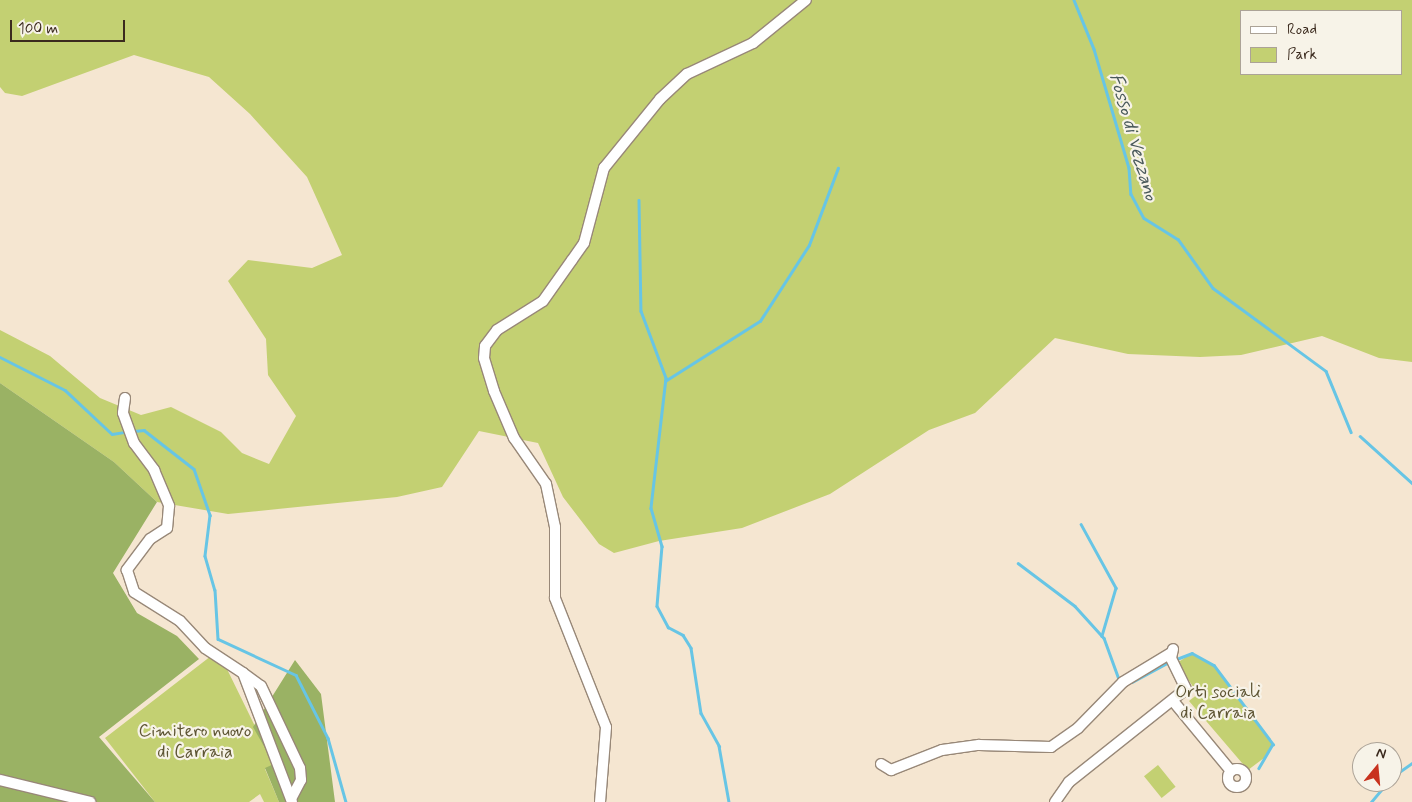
<!DOCTYPE html>
<html>
<head>
<meta charset="utf-8">
<style>
	body { margin:0 }
	#map { position:relative; width:1412px; height:802px; overflow:hidden; background:#f5e6d1; font-family:Mynerve,sans-serif }
	div>[style] { position:absolute }
	[style*='--x'] { left:calc(var(--x)*1px); top:calc(var(--y)*1px); width:calc(var(--w)*1px); rotate:calc(var(--a)*1deg) }
	.green>* { inset:0; background:#c3d072; transform-origin:0 0 }
	.forest>* { inset:0; background:#9ab264 }
	.stream>* { height:2.5px; margin:-1.25px; padding:0 1.25px; transform-origin:1.25px; border-radius:1.25px; background:#67c5e5 }
	.roads { filter:drop-shadow(1px 0 #988878) drop-shadow(-1px 0 #988878) drop-shadow(0 1px #988878) drop-shadow(0 -1px #988878) }
	.minor>* { height:10px; margin:-5px; padding:0 5px; transform-origin:5px; border-radius:5px; background:#fff }
	.minor>.ring { margin:-5px; padding:0; box-sizing:content-box; background:none; border:10px solid #fff; border-radius:50% }
	span { translate:-50% -50%; white-space:nowrap; text-align:center; line-height:1.15; -webkit-text-stroke:4.5px #f7f3e8; paint-order:stroke }
	.park-label { font-size:18px; color:#5d5433 }
	.water-label { font-size:19px; color:#48585a; font-style:italic }
	.legend { position:absolute; left:1240px; top:10px; width:162px; height:65px; box-sizing:border-box; background:#f7f3e8; border:1px solid #aca397; margin:0; padding:6px 9px; list-style:none; font-size:15px; color:#3b2a1e }
	.legend li { display:flex; align-items:center; gap:10px; height:25px }
	.legend b { width:25px; border:1px solid #aca397 }
	.north { position:absolute; left:1352px; top:742px; width:50px; height:50px; box-sizing:border-box; background:#f7f3e8; border:1px solid #aca397; border-radius:50%; rotate:17deg; font-size:14px; font-weight:700; line-height:20px; text-align:center; color:#3b2a1e }
	.north::after { content:''; display:block; margin:auto; width:18px; height:22px; background:#c8321e; clip-path:polygon(50% 0,100% 100%,50% 72%,0 100%) }
	.scale { position:absolute; left:10px; top:20px; width:115px; height:22px; box-sizing:border-box; border:2px solid #3b2a1e; border-top:0; padding-left:6px; font-size:15px; line-height:18px; white-space:nowrap; color:#3b2a1e; -webkit-text-stroke:4px #f7f3e8; paint-order:stroke }
</style>
</head>
<body>
<div id="map">
	<div class="green">
		<i style="clip-path:polygon(evenodd,0 0,1412px 0,1412px 362px,1379px 358px,1322px 336px,1241px 355px,1200px 357px,1128px 354px,1055px 338px,975px 413px,929px 430px,830px 494px,742px 528px,659px 541px,614px 553px,599px 544px,563px 497px,538px 443px,479px 431px,442px 487px,397px 497px,228px 514px,157px 502px,114px 462px,0 383px,0 330px,50px 356px,100px 398px,141px 415px,171px 407px,221px 432px,242px 453px,269px 464px,296px 416px,268px 375px,266px 339px,228px 281px,248px 260px,312px 268px,342px 255px,307px 177px,250px 114px,209px 77px,134px 55px,22px 96px,5px 93px,0 87px,0 0,1241px 11px,1401px 11px,1401px 74px,1241px 74px,1241px 11px)"></i>
		<i style="clip-path:polygon(1192px 653px,1215px 665px,1272px 744px,1264px 758px,1248px 770px,1189px 701px,1198px 694px,1177px 663px)"></i>
		<i style="clip-path:polygon(211px 656px,225px 665px,274px 765px,265px 769px,279px 802px,264px 802px,260px 794px,249px 802px,155px 802px,105px 738px)"></i>
		<i style="left:1158px;top:765px;width:28px;height:18px;rotate:51deg"></i>
	</div>
	<div class="forest">
		<i style="clip-path:polygon(0 383px,114px 462px,157px 502px,113px 573px,137px 613px,177px 636px,199px 659px,99px 737px,155px 802px,0 802px)"></i>
		<i style="clip-path:polygon(295px 660px,321px 694px,335px 802px,279px 802px,265px 768px,274px 764px,253px 727px)"></i>
	</div>
	<div class="stream">
		<i style="--x:1074;--y:0;--w:53;--a:67.8"></i>
		<i style="--x:1094;--y:49;--w:124;--a:73.6"></i>
		<i style="--x:1129;--y:168;--w:26;--a:86"></i>
		<i style="--x:1131;--y:194;--w:27;--a:62"></i>
		<i style="--x:1144;--y:218;--w:40;--a:32"></i>
		<i style="--x:1178;--y:239;--w:60;--a:54.5"></i>
		<i style="--x:1213;--y:288;--w:140;--a:36.3"></i>
		<i style="--x:1326;--y:371;--w:66;--a:67.7"></i>
		<i style="--x:639;--y:200;--w:111;--a:89"></i>
		<i style="--x:641;--y:311;--w:72;--a:69.5"></i>
		<i style="--x:666;--y:378;--w:131;--a:96.6"></i>
		<i style="--x:651;--y:508;--w:40;--a:74"></i>
		<i style="--x:662;--y:546;--w:60;--a:94.8"></i>
		<i style="--x:657;--y:606;--w:24;--a:62"></i>
		<i style="--x:668;--y:627;--w:17;--a:28"></i>
		<i style="--x:683;--y:635;--w:15;--a:58"></i>
		<i style="--x:691;--y:648;--w:66;--a:81.3"></i>
		<i style="--x:701;--y:713;--w:38;--a:61"></i>
		<i style="--x:719;--y:746;--w:57;--a:79.9"></i>
		<i style="--x:0;--y:357;--w:73;--a:26.9"></i>
		<i style="--x:65;--y:390;--w:64;--a:43.1"></i>
		<i style="--x:112;--y:434;--w:13;--a:-9"></i>
		<i style="--x:665;--y:381;--w:112;--a:-32.3"></i>
		<i style="--x:760;--y:321;--w:90;--a:-57.2"></i>
		<i style="--x:809;--y:245;--w:82;--a:-69.4"></i>
		<i style="--x:134;--y:431;--w:10;--a:-6"></i>
		<i style="--x:144;--y:430;--w:63;--a:38"></i>
		<i style="--x:194;--y:469;--w:49;--a:70.8"></i>
		<i style="--x:210;--y:515;--w:41;--a:97"></i>
		<i style="--x:205;--y:556;--w:35;--a:74"></i>
		<i style="--x:215;--y:590;--w:49;--a:86.5"></i>
		<i style="--x:218;--y:639;--w:86;--a:24.8"></i>
		<i style="--x:296;--y:675;--w:71;--a:63.1"></i>
		<i style="--x:328;--y:738;--w:66;--a:74.3"></i>
		<i style="--x:1360;--y:436;--w:70;--a:42.1"></i>
		<i style="--x:1081;--y:524;--w:73;--a:61.3"></i>
		<i style="--x:1116;--y:588;--w:50;--a:106.3"></i>
		<i style="--x:1018;--y:563;--w:71;--a:37"></i>
		<i style="--x:1075;--y:606;--w:43;--a:47.8"></i>
		<i style="--x:1104;--y:638;--w:47;--a:70"></i>
		<i style="--x:1174;--y:660;--w:19;--a:-21"></i>
		<i style="--x:1192;--y:653;--w:25;--a:29"></i>
		<i style="--x:1214;--y:665;--w:99;--a:53.2"></i>
		<i style="--x:1273;--y:744;--w:28;--a:120"></i>
		<i style="--x:1132;--y:682;--w:42;--a:-28.4"></i>
		<i style="--x:1392;--y:777;--w:24;--a:-35"></i>
		<i style="--x:1371;--y:802;--w:26;--a:-50"></i>
	</div>
	<div class="roads">
		<div class="minor">
			<i style="--x:125;--y:398;--w:15;--a:98"></i>
			<i style="--x:123;--y:413;--w:32;--a:70"></i>
			<i style="--x:134;--y:443;--w:34;--a:53"></i>
			<i style="--x:154;--y:470;--w:39;--a:67"></i>
			<i style="--x:169;--y:506;--w:22;--a:95"></i>
			<i style="--x:167;--y:528;--w:20;--a:147"></i>
			<i style="--x:150;--y:539;--w:39;--a:127"></i>
			<i style="--x:127;--y:570;--w:23;--a:72"></i>
			<i style="--x:134;--y:592;--w:54;--a:32.2"></i>
			<i style="--x:180;--y:621;--w:37;--a:47"></i>
			<i style="--x:205;--y:648;--w:45;--a:33.3"></i>
			<i style="--x:243;--y:673;--w:138;--a:69.2"></i>
			<i style="--x:243;--y:673;--w:22;--a:36"></i>
			<i style="--x:261;--y:686;--w:91;--a:64.6"></i>
			<i style="--x:300;--y:768;--w:12;--a:85"></i>
			<i style="--x:301;--y:780;--w:21;--a:118"></i>
			<i style="--x:1173;--y:701;--w:91;--a:50.4"></i>
			<i style="--x:881;--y:764;--w:12;--a:31"></i>
			<i style="--x:891;--y:770;--w:55;--a:-21.4"></i>
			<i style="--x:942;--y:750;--w:37;--a:-8"></i>
			<i style="--x:979;--y:745;--w:72;--a:1.6"></i>
			<i style="--x:1051;--y:747;--w:33;--a:-35"></i>
			<i style="--x:1078;--y:728;--w:64;--a:-45.6"></i>
			<i style="--x:1123;--y:682;--w:56;--a:-31.1"></i>
			<i class="ring" style="left:1228px;top:769px;width:8px;height:8px"></i>
			<i style="--x:0;--y:780;--w:93;--a:13.7"></i>
			<i style="--x:600;--y:802;--w:75;--a:-85.4"></i>
			<i style="--x:606;--y:727;--w:139;--a:-111.6"></i>
			<i style="--x:555;--y:598;--w:71;--a:-90"></i>
			<i style="--x:555;--y:527;--w:44;--a:-101.8"></i>
			<i style="--x:546;--y:484;--w:56;--a:-124.8"></i>
			<i style="--x:514;--y:438;--w:51;--a:-113.1"></i>
			<i style="--x:494;--y:391;--w:34;--a:-107"></i>
			<i style="--x:484;--y:358;--w:12;--a:-85"></i>
			<i style="--x:485;--y:346;--w:20;--a:-53"></i>
			<i style="--x:497;--y:330;--w:54;--a:-32.2"></i>
			<i style="--x:543;--y:301;--w:50;--a:-54.7"></i>
			<i style="--x:572;--y:260;--w:21;--a:-55"></i>
			<i style="--x:584;--y:243;--w:78;--a:-75.1"></i>
			<i style="--x:604;--y:168;--w:89;--a:-50.9"></i>
			<i style="--x:660;--y:99;--w:37;--a:-43"></i>
			<i style="--x:687;--y:74;--w:73;--a:-25.2"></i>
			<i style="--x:753;--y:43;--w:68;--a:-39.1"></i>
			<i style="--x:1055;--y:802;--w:24;--a:-55"></i>
			<i style="--x:1069;--y:782;--w:149;--a:-38.5"></i>
			<i style="--x:1186;--y:689;--w:34;--a:-116"></i>
			<i style="--x:1171;--y:658;--w:9;--a:-77"></i>
		</div>
	</div>
	<div class="park-label">
		<span style="left:1218px;top:703px">Orti sociali<br>di Carraia</span>
		<span style="left:195px;top:742px">Cimitero nuovo<br>di Carraia</span>
	</div>
	<div class="water-label">
		<span style="left:1133px;top:137px;rotate:74deg">Fosso di Vezzano</span>
	</div>
	<ul class="legend">
	<li><b style="height:6px;background:#fff"></b>Road</li>
	<li><b style="height:14px;background:#c3d072"></b>Park</li>
	</ul>
	<div class="north">N</div>
	<div class="scale">100 m</div>
</div>
</body>
</html>
